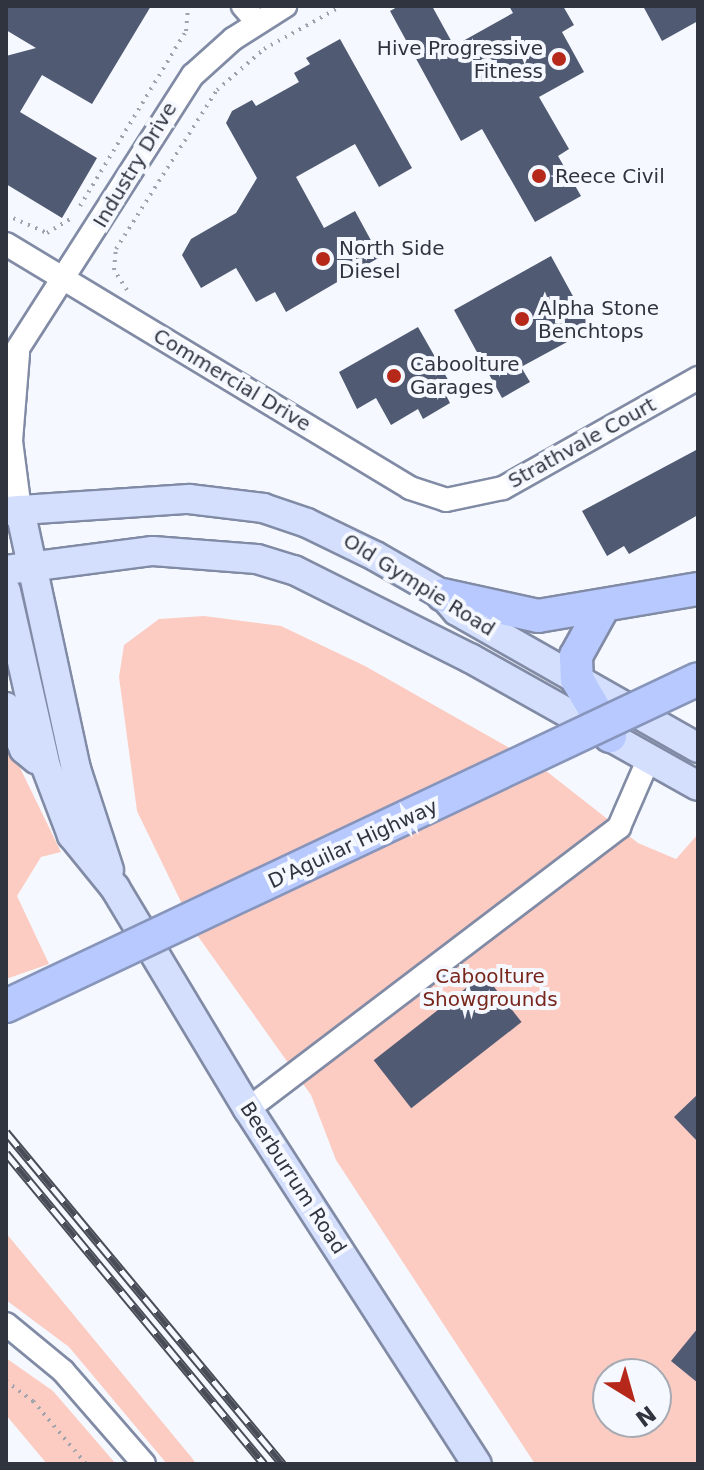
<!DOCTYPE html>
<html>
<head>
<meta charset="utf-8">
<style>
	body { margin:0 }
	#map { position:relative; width:704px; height:1470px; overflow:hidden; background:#f5f8fe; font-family:"DejaVu Sans",sans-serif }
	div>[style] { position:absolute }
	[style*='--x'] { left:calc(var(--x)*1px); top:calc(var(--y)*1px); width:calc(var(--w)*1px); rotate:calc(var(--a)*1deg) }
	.green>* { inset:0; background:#fcccc3 }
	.building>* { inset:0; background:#515a73; transform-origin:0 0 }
	.path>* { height:4px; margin-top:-2px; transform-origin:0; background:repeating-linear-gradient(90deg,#a0a3ac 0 2px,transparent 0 8px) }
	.roads { filter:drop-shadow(2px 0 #818ba5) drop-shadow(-2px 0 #818ba5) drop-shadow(0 2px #818ba5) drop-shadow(0 -2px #818ba5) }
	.minor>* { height:22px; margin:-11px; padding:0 11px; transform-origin:11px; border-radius:11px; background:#fff }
	.major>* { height:28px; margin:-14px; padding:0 14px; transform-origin:14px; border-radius:14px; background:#d4dffe }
	.highway>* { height:32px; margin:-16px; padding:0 16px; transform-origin:16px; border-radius:16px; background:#b7c9fe }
	.rail>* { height:9px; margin-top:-4.5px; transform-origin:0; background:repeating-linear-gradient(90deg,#f5f8fe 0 18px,#494d57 0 36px); box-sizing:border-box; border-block:2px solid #494d57 }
	.bridges { filter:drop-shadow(2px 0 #8895bb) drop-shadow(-2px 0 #8895bb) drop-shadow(0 2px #8895bb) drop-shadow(0 -2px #8895bb) }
	.highway-bridge>* { height:32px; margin:-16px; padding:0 16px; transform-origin:16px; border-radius:16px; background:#b7c9fe }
	.dots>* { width:22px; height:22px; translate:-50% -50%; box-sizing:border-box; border:4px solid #f5f8fe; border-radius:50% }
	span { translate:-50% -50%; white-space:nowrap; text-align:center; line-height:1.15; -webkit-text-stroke:8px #f5f8fe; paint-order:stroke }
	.poi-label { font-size:20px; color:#30343f }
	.right { translate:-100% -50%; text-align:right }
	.left { translate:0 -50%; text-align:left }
	.street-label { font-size:20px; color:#30343f }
	.park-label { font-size:20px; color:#78251b }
	.frame { position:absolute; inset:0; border:8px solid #30343f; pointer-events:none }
	.north { position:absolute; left:592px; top:1358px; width:80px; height:80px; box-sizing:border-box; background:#f5f8fe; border:2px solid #a6aab2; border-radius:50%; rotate:143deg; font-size:22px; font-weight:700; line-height:32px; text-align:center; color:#30343f }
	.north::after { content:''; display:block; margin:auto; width:28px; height:36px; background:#b6281a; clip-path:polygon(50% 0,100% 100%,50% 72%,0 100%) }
</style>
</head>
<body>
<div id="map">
	<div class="green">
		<i style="clip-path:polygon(evenodd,204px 616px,281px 626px,365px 666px,536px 763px,638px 843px,676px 859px,698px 834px,698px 1464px,535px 1464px,336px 1160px,311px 1095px,197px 935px,137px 811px,119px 677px,124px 645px,159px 619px,204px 616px,608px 1374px,656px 1374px,656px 1422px,608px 1422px,608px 1374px)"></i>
		<i style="clip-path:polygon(6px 739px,61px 852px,41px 857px,17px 896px,49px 964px,6px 979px)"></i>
		<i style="clip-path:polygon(6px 1233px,192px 1458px,196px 1464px,167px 1464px,69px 1347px,6px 1300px)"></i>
		<i style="clip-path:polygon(6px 1358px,53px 1391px,116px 1464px,47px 1464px,6px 1415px)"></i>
	</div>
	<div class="building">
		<i style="clip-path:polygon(6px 6px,151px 6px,92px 104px,42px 75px,20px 112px,97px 158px,62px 218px,6px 184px,6px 56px,36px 48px,6px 30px)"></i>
		<i style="clip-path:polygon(399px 6px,432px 6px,454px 46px,513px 13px,509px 6px,563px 6px,574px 25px,562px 32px,584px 72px,539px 97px,569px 149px,558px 156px,581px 196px,535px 222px,482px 129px,461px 141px,390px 11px)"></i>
		<i style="clip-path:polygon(643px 6px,698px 6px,698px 21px,662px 41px)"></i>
		<i style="clip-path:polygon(340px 39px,412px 168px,379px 187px,355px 144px,296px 177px,324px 228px,355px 211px,380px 257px,286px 312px,275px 292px,256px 302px,236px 268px,201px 288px,182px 255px,191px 239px,236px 213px,257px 178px,226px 123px,232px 111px,252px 100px,256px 106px,299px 82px,294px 73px,310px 64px,306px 58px)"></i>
		<i style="clip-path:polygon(551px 256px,591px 329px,521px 367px,530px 382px,502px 398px,454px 310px)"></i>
		<i style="clip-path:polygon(418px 327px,455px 392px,447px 397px,450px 403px,423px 419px,418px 409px,391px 425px,376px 398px,357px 409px,339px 372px)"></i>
		<i style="clip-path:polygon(698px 449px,698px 515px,629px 554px,624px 546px,607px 556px,582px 511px)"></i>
		<i style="left:484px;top:974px;width:61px;height:140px;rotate:52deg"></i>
		<i style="clip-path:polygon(698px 1094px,698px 1142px,674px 1117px)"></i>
		<i style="clip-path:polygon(698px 1328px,698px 1383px,671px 1361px)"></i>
	</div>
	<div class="path">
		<i style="--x:80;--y:206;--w:205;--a:-58.8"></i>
		<i style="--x:186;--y:31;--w:25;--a:-85"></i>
		<i style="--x:6;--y:215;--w:45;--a:23.7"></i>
		<i style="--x:47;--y:233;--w:31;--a:-31"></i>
		<i style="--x:127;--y:290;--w:24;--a:-123"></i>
		<i style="--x:114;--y:270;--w:21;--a:-85"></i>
		<i style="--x:116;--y:249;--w:188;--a:-57.6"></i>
		<i style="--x:217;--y:90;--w:62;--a:-41.1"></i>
		<i style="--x:264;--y:49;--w:89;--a:-28.9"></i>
		<i style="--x:6;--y:1381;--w:34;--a:37"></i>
		<i style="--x:33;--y:1401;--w:82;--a:49.9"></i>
	</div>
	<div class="roads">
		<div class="minor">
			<i style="--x:243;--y:6;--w:21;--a:49"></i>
			<i style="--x:6;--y:244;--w:472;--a:31.1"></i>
			<i style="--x:410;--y:488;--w:38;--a:18"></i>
			<i style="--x:446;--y:500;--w:58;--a:-11.9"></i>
			<i style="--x:503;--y:488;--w:224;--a:-29.4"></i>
			<i style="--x:18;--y:354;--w:87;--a:94.6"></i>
			<i style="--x:11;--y:441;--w:70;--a:82.6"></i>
			<i style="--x:6;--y:367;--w:347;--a:-57.4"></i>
			<i style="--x:193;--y:75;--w:54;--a:-42"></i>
			<i style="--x:233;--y:39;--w:62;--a:-32.4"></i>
			<i style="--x:248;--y:1109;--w:466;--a:-37.2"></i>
			<i style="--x:619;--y:827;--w:75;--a:-66.5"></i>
			<i style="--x:6;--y:1324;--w:74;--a:39.5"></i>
			<i style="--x:63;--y:1371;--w:123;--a:48.9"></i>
		</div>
		<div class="major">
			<i style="--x:20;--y:510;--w:265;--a:77.8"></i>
			<i style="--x:76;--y:769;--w:106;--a:71.9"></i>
			<i style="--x:6;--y:511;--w:183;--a:-3.8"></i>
			<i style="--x:189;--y:499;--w:75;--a:6.9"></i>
			<i style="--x:263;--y:508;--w:46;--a:18.8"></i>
			<i style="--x:307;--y:523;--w:76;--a:25.9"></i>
			<i style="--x:375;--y:556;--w:78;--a:29.8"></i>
			<i style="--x:443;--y:595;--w:21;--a:49"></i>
			<i style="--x:457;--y:611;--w:277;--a:29.6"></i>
			<i style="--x:6;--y:570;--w:148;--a:-7.4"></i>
			<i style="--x:153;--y:551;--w:104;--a:4.4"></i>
			<i style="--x:257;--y:559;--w:39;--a:17"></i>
			<i style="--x:294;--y:570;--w:197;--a:26.6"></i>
			<i style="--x:470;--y:658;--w:261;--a:29.3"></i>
			<i style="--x:6;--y:591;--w:180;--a:77.2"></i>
			<i style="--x:46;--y:767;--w:73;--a:69.1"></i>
			<i style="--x:72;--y:835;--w:68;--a:50.9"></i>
			<i style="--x:115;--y:888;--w:258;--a:59"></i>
			<i style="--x:248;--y:1109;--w:422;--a:57.2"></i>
			<i style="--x:6;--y:707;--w:46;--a:66.8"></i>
			<i style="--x:24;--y:749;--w:16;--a:40"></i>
		</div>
		<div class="highway">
			<i style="--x:443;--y:595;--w:97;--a:12.5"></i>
			<i style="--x:538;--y:616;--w:162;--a:-9.6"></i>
			<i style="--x:602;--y:609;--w:54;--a:119"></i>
			<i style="--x:576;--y:656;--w:23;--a:88"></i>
			<i style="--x:577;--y:679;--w:66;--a:59.9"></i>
		</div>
	</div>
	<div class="rail">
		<i style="--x:6;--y:1132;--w:432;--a:50.2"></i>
		<i style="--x:6;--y:1153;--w:404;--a:50.3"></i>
	</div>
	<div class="bridges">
		<div class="highway-bridge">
			<i style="--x:6;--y:1006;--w:765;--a:-25.29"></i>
		</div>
	</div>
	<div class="dots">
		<i style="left:559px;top:59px;background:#b6281a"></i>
		<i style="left:539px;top:176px;background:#b6281a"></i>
		<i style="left:323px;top:259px;background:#b6281a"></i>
		<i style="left:522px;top:319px;background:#b6281a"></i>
		<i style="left:394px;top:376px;background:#b6281a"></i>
	</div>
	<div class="poi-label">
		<span class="right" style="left:543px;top:60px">Hive Progressive<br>Fitness</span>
		<span class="left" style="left:555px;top:176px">Reece Civil</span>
		<span class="left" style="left:339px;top:260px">North Side<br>Diesel</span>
		<span class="left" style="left:538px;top:320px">Alpha Stone<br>Benchtops</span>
		<span class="left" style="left:410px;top:376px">Caboolture<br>Garages</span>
	</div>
	<div class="street-label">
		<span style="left:135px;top:165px;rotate:-59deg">Industry Drive</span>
		<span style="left:232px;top:380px;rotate:31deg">Commercial Drive</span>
		<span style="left:582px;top:443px;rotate:-29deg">Strathvale Court</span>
		<span style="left:419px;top:585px;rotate:32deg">Old Gympie Road</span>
		<span style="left:353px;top:844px;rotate:-25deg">D'Aguilar Highway</span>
		<span style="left:293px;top:1178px;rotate:57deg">Beerburrum Road</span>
	</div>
	<div class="park-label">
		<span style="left:490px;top:988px">Caboolture<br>Showgrounds</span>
	</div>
	<div class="frame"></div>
	<div class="north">N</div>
</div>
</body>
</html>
